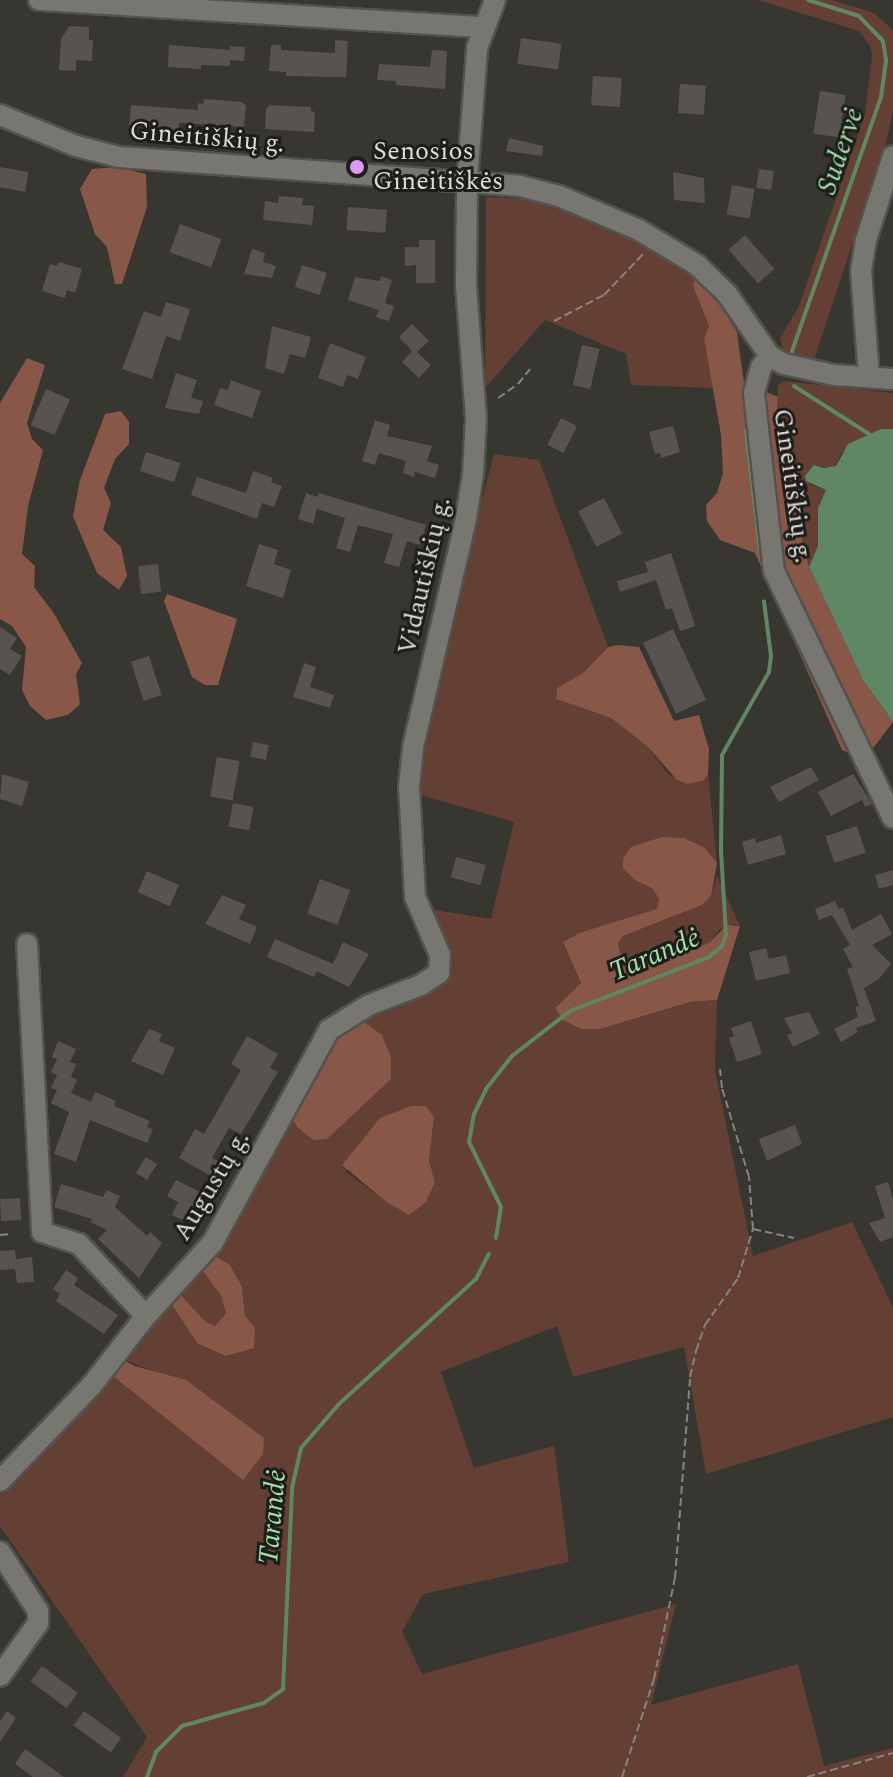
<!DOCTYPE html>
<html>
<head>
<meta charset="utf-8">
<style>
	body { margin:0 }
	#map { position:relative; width:893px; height:1777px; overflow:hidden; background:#383631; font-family:Spectral,serif }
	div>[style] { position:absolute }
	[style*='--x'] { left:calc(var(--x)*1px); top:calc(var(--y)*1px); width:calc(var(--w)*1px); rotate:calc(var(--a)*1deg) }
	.green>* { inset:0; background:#633f34 }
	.forest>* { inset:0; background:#885748 }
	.water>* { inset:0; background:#608764 }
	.stream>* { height:4px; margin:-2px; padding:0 2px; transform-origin:2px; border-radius:2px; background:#608764 }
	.building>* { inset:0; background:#58534f; transform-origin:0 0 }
	.path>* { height:2px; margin-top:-1px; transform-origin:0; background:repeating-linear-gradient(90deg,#868480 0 8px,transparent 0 12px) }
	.roads { filter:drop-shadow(2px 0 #54524e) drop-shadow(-2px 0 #54524e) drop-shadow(0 2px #54524e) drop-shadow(0 -2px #54524e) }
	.minor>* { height:20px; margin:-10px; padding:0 10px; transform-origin:10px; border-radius:10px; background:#787670 }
	.dots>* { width:22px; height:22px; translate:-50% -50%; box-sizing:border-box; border:4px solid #1e1d1b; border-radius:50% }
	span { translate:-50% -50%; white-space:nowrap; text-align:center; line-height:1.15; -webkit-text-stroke:6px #1e1d1b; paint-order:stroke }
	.street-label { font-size:26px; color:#dcdbd7 }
	.poi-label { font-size:26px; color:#dcdbd7 }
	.left { translate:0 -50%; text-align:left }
	.water-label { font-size:28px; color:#a2e0a8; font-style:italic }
</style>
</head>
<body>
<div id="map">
	<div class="green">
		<i style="clip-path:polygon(758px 0,832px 0,874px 13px,893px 30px,893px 110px,887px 139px,814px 360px,784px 355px,780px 338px,799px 306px,865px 114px,872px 55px,870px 46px,859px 31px)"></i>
		<i style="clip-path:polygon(486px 197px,527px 199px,613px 227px,669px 259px,695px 279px,693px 286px,709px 326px,704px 338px,713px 388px,631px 385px,626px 354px,545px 320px,485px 388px)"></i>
		<i style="clip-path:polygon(783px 381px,893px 393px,893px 429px,881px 429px,842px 452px,836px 465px,831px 468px,814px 465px,809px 484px,826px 490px,818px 508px,818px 546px,809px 567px,776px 418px,778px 386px)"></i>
		<i style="clip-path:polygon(evenodd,494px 454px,539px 460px,608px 647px,583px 673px,557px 688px,556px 699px,611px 718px,647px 746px,668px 774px,688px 784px,703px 781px,708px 774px,717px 863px,705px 848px,635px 880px,653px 889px,659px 899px,657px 910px,579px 933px,563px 942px,581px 983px,555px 1008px,563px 1020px,581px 1029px,600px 1029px,690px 1002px,717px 1000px,715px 1070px,753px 1256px,852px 1222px,893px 1307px,893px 1417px,706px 1474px,684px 1347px,573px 1377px,557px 1326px,441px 1372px,474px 1468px,554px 1446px,569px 1562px,423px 1594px,402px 1632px,422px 1674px,676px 1604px,651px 1705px,798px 1664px,824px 1766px,893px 1748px,893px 1777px,123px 1777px,147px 1737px,0 1526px,0 1491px,109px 1373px,243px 1480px,151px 1370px,121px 1359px,170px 1302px,197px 1343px,245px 1316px,242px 1287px,211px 1254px,292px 1117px,359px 1018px,435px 986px,423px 908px,491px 919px,514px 822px,414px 793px,436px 672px,494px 454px,434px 1117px,429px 1161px,435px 1182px,385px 1201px,345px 1171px,434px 1117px)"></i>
		<i style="clip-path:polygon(717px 876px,740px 926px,734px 924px,719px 930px,710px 942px,698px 948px,644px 959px,631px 960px,620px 953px,618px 943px,623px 936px,685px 912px,711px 896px)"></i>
		<i style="clip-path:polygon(200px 1267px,221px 1296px,226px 1313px,215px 1326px,206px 1322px,178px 1292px)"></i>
	</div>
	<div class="forest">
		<i style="clip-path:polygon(117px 167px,146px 174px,147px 207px,122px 284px,115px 284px,107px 247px,95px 234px,80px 189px,92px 169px)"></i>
		<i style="clip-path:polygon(695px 279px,718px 302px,737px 332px,744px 383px,778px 397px,776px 418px,784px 465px,809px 567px,863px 680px,893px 722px,874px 747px,851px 754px,842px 750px,755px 553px,720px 540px,707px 521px,706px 505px,717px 493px,723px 473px,721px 435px,704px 338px,709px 326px,693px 286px)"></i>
		<i style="clip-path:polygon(27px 358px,45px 365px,27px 423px,32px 439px,43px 450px,28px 506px,22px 554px,35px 566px,34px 587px,53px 612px,82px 663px,76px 674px,80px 704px,68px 715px,46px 720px,30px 706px,22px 690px,26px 647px,12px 626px,0 619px,0 403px)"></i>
		<i style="clip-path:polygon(121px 411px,129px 422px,129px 444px,115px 459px,104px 488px,111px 503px,103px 530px,121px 547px,127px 576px,119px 590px,97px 573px,73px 516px,80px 480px,105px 414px)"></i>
		<i style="clip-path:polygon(167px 594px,237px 619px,218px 685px,205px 685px,192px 677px,164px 601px)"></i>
		<i style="clip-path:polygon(618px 645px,639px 647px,674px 721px,699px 715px,709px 749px,708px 774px,703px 781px,688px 784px,677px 780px,647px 746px,611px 718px,556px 699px,557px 688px,583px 673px,608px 647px)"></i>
		<i style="clip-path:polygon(662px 837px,684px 838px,705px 848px,717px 863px,711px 896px,702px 905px,623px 936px,618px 943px,620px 953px,631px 960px,644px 959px,698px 948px,710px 942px,727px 925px,740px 926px,717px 1000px,690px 1002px,600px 1029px,581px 1029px,563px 1020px,555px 1008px,581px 983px,563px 942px,579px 933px,657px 909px,659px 899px,653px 889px,635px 880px,623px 868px,623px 858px,631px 847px)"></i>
		<i style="clip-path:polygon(359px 1018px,382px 1035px,391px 1057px,391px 1079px,327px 1139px,314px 1140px,298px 1128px,292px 1117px,323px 1055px,343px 1028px)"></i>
		<i style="clip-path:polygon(411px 1106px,426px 1106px,434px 1117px,429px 1161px,435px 1182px,426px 1202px,409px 1215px,385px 1201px,342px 1165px,380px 1118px)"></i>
		<i style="clip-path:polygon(211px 1254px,230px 1265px,242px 1287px,245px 1316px,255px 1328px,254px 1348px,226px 1356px,197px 1343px,170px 1302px,178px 1292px,206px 1322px,215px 1326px,226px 1313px,221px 1296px,200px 1267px)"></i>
		<i style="clip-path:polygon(121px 1359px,135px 1366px,186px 1380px,264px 1438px,263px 1454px,243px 1480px,109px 1373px)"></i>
	</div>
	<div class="water">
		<i style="clip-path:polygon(881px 429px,893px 429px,893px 722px,863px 680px,809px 567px,818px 546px,818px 508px,826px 490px,806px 481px,805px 476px,814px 465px,824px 468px,836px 466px,848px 444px)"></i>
	</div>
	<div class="stream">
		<i style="--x:791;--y:354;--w:272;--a:-70.7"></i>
		<i style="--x:881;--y:97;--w:37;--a:-82"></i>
		<i style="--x:886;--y:60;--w:19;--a:-99"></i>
		<i style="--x:883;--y:41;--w:35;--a:-134"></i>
		<i style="--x:859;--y:16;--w:53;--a:-162.6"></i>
		<i style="--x:794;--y:386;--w:89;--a:32.6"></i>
		<i style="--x:746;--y:431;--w:120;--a:83.3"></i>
		<i style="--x:496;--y:1238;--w:31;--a:-81"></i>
		<i style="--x:501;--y:1207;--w:72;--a:-116.2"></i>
		<i style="--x:469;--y:1142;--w:28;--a:-80"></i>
		<i style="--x:474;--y:1114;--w:28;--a:-64"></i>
		<i style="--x:486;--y:1089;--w:42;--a:-51.8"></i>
		<i style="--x:512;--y:1056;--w:73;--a:-37.8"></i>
		<i style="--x:570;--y:1011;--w:149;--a:-21.2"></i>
		<i style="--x:709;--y:957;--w:17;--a:-40"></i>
		<i style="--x:722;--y:946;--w:12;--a:-70"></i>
		<i style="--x:726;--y:935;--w:83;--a:-93.4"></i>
		<i style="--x:721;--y:852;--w:97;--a:-89.4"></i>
		<i style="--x:722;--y:755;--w:95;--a:-60.5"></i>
		<i style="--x:769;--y:672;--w:16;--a:-83"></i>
		<i style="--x:771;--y:656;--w:55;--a:-97.3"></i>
		<i style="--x:147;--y:1777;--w:27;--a:-70"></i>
		<i style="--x:156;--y:1752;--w:37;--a:-45"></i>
		<i style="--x:182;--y:1726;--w:85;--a:-15.7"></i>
		<i style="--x:264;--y:1703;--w:24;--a:-36"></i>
		<i style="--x:283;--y:1689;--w:201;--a:-87.4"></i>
		<i style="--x:292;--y:1488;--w:41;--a:-77.3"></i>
		<i style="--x:301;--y:1448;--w:58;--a:-49.2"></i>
		<i style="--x:339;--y:1404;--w:185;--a:-42.4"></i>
		<i style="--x:476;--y:1279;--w:28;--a:-63"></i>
	</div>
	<div class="building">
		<i style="clip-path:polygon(69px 26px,89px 27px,89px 40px,93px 40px,92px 61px,76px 60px,76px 71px,59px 70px,61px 39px)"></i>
		<i style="left:521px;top:38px;width:41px;height:26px;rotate:8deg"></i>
		<i style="clip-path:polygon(335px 40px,348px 41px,346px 77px,286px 76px,286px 72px,269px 71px,271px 45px,281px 45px,281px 50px,335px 53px)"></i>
		<i style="clip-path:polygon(169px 45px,230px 50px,230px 46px,245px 47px,244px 61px,230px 60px,230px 66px,201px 65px,201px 69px,168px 67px)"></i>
		<i style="clip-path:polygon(432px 50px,447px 51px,445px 89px,396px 85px,396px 81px,377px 80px,379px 64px,430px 67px)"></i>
		<i style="left:593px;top:76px;width:29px;height:29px;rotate:4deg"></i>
		<i style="left:680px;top:84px;width:26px;height:29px;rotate:4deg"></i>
		<i style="left:820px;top:91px;width:26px;height:43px;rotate:9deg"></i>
		<i style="clip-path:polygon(204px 99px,242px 102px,246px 106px,244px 127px,179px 123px,179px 129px,167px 130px,129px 125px,131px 105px,198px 110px,198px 103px,203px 104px)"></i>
		<i style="clip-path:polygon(270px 105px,311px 107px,311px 111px,315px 112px,314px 132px,265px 129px,266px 109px)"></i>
		<i style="clip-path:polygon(509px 138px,543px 146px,542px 156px,506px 151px)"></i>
		<i style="left:0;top:167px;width:29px;height:20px;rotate:10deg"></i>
		<i style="left:759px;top:169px;width:15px;height:19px;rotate:8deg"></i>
		<i style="clip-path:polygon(673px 172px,704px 178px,705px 203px,674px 200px)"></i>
		<i style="left:732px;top:185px;width:23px;height:30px;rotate:10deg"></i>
		<i style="clip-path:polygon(279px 196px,303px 198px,302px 205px,314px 206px,312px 225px,263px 220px,265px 201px,278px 203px)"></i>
		<i style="left:348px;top:207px;width:39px;height:23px;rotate:4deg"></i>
		<i style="left:180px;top:224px;width:44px;height:30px;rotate:20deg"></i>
		<i style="left:745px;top:235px;width:45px;height:22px;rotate:49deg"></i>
		<i style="clip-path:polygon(419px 240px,435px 240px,435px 283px,416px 283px,416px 265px,405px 266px,405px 247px,419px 247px)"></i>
		<i style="clip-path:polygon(252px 249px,265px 253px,263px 262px,276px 266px,272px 278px,244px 274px)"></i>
		<i style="clip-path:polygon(59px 262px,82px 269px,75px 293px,67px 290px,65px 298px,42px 291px,50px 264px,57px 266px)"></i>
		<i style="left:302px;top:265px;width:26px;height:23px;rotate:18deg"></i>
		<i style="clip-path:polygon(381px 276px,392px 280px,385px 303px,394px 306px,389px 321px,376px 317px,379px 310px,348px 300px,355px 277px,380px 281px)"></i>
		<i style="clip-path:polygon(166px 302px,190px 309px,180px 341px,166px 336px,152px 379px,122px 369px,144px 311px,161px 317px)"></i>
		<i style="clip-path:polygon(412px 324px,429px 341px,417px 352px,431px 365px,419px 378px,402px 362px,412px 351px,399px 337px)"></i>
		<i style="clip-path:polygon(272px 326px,311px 337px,305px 358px,290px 354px,284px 374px,265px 368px)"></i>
		<i style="clip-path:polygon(330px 343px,366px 357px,358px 379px,347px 375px,343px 387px,318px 378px)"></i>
		<i style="left:582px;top:345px;width:18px;height:41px;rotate:13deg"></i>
		<i style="clip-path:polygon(176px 373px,197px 380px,191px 398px,203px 401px,199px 414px,165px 408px)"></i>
		<i style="clip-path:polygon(231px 380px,261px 391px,252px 418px,214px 405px,220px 388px,228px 390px)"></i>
		<i style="left:46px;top:389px;width:26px;height:39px;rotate:23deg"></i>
		<i style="left:561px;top:418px;width:18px;height:30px;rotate:27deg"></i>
		<i style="clip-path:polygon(375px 420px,390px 425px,387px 436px,432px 446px,427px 461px,439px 465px,435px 478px,415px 472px,414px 477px,403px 473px,406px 461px,379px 453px,375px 465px,362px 461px)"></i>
		<i style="clip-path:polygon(673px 426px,680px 452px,661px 458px,660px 453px,655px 454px,649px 432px)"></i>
		<i style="left:146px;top:452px;width:36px;height:20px;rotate:18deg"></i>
		<i style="clip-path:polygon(253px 471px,273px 478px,271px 482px,282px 486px,274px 507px,262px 503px,257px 519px,191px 495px,197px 477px,246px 493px)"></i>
		<i style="clip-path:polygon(306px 493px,318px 497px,319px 493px,426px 525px,420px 545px,407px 541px,399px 567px,384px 563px,393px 534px,358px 525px,350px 552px,336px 548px,345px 518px,317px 509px,313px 524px,298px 519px)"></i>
		<i style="left:604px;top:498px;width:40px;height:29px;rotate:63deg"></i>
		<i style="clip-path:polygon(259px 544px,278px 550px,274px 564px,291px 570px,283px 598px,246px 586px)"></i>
		<i style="clip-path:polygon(671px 553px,695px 626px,680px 631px,672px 608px,666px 610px,656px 580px,620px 592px,617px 581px,648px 572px,645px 562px)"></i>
		<i style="left:158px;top:564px;width:28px;height:20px;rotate:84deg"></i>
		<i style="clip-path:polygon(0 627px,17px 638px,10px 649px,22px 656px,10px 675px,0 669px)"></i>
		<i style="left:673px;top:629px;width:78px;height:33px;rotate:65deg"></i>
		<i style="left:149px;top:656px;width:41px;height:19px;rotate:72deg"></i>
		<i style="clip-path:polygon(304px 663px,316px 667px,310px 687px,334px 695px,330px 708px,293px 697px)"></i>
		<i style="left:253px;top:742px;width:16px;height:15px;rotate:11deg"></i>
		<i style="left:217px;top:757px;width:23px;height:40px;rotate:10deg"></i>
		<i style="clip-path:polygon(811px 767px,819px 780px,779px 802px,770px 787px)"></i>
		<i style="clip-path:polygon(2px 774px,29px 782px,22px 806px,0 799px)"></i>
		<i style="clip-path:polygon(853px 774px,872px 804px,865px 807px,862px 800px,831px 816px,818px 792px)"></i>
		<i style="left:233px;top:803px;width:21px;height:24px;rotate:11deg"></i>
		<i style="left:857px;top:826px;width:28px;height:33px;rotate:72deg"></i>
		<i style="clip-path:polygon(781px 835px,786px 854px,748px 865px,742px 842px,755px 838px,756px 843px)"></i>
		<i style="left:456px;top:857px;width:31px;height:21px;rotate:15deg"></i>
		<i style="clip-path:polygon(893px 870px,893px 885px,879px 889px,875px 875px)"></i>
		<i style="left:147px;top:871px;width:35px;height:23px;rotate:24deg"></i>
		<i style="left:320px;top:879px;width:32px;height:37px;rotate:20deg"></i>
		<i style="clip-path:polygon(222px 895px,246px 905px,239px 919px,257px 927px,250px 944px,205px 924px)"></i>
		<i style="clip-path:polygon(835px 901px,838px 909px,843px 907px,852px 930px,881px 914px,892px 934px,872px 945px,891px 964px,879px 979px,864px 988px,876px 1021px,856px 1028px,858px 1032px,841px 1042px,834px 1029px,858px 1017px,855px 1007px,859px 1006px,847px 969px,853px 967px,843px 949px,850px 945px,832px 915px,819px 920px,815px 909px)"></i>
		<i style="clip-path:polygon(275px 939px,333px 964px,343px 942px,369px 954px,349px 987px,317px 971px,314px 977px,267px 957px)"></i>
		<i style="clip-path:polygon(766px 948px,769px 959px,786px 955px,790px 973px,756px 981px,749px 952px)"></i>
		<i style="clip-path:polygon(809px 1012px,820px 1034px,793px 1047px,787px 1035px,792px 1033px,784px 1018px)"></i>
		<i style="clip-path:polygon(751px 1021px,762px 1054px,737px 1062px,729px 1038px,734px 1036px,731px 1028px)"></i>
		<i style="clip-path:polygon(149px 1029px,162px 1034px,159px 1041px,175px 1048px,163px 1075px,131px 1061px)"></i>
		<i style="clip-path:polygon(247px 1036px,278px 1054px,270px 1068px,278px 1072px,241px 1134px,229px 1128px,212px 1158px,223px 1164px,215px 1178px,179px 1158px,195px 1129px,204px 1134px,241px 1070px,231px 1064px)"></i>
		<i style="clip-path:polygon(58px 1041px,76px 1049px,70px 1062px,76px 1064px,71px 1077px,77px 1080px,71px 1093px,91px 1102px,95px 1092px,116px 1101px,114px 1106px,150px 1121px,147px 1127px,153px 1129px,147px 1143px,90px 1120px,76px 1162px,54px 1154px,69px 1112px,51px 1103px,57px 1090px,51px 1088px,57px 1075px,51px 1072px,57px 1059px,52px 1057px)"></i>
		<i style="clip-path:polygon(795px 1125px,802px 1144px,767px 1161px,759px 1139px)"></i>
		<i style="left:146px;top:1157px;width:13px;height:19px;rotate:32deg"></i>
		<i style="clip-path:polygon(176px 1180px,204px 1194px,189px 1223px,172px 1215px,178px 1202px,167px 1196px)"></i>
		<i style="clip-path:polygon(888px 1182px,893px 1199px,893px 1237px,880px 1242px,869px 1223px,885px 1218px,875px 1186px)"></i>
		<i style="clip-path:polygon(61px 1184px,103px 1197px,107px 1190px,120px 1196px,115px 1207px,147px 1236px,150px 1232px,162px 1243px,139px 1278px,98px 1239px,107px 1230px,90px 1222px,92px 1219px,54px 1207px)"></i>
		<i style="left:20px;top:1198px;width:22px;height:20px;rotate:87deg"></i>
		<i style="clip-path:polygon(15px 1250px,16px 1259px,32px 1257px,34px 1282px,17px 1283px,15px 1269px,0 1270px,0 1251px)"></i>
		<i style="clip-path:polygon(66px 1270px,78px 1278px,74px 1285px,118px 1315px,104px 1334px,56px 1301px,60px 1294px,53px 1289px)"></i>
		<i style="left:42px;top:1666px;width:45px;height:19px;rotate:37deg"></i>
		<i style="clip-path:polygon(7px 1711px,16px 1718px,0 1742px,0 1721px)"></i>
		<i style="left:84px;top:1711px;width:46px;height:18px;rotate:36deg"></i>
		<i style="clip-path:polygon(25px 1749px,64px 1777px,33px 1777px,15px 1764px)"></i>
	</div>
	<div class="path">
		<i style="--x:554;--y:321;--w:56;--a:-27.5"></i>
		<i style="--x:604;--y:295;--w:59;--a:-46.4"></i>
		<i style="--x:498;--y:398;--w:24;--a:-35"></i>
		<i style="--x:518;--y:384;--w:19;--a:-51"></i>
		<i style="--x:753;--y:1229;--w:42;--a:12.4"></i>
		<i style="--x:0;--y:1235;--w:11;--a:-5"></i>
		<i style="--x:622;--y:1777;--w:103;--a:-71.9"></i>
		<i style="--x:654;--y:1679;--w:103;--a:-78.3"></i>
		<i style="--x:675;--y:1578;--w:202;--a:-85.7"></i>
		<i style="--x:690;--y:1377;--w:27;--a:-77"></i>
		<i style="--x:696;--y:1351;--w:28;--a:-71"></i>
		<i style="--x:705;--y:1325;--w:57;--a:-54.9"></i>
		<i style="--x:738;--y:1278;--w:51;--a:-73"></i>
		<i style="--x:753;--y:1229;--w:52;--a:-94.4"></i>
		<i style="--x:749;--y:1177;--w:93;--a:-106.9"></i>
		<i style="--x:722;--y:1088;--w:19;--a:-96"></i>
		<i style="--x:807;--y:1777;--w:89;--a:-15.6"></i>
	</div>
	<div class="roads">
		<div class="minor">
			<i style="--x:39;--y:0;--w:444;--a:3.5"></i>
			<i style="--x:0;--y:115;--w:82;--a:22.2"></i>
			<i style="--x:76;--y:146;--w:44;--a:14.3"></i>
			<i style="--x:119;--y:157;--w:402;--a:4.1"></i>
			<i style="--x:520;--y:186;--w:40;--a:14.4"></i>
			<i style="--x:559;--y:196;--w:87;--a:23"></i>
			<i style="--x:639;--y:230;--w:68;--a:31.1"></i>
			<i style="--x:697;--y:265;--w:42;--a:44"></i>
			<i style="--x:727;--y:294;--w:75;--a:55.3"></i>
			<i style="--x:770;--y:356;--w:16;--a:30"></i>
			<i style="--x:784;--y:364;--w:51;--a:12.4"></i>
			<i style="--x:834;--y:375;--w:59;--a:3.9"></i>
			<i style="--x:770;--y:356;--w:14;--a:129"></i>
			<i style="--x:761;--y:367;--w:27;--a:105"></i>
			<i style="--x:754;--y:393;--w:179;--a:83.6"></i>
			<i style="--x:774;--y:571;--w:274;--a:64.3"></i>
			<i style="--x:869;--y:377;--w:106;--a:-94.3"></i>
			<i style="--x:861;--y:271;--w:31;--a:-81"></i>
			<i style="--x:866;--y:240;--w:88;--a:-72.2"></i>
			<i style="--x:27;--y:944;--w:288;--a:87"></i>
			<i style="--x:42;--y:1232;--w:39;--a:18"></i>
			<i style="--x:79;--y:1244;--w:98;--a:47.1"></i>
			<i style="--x:0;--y:1481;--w:133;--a:-46.2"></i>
			<i style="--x:92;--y:1385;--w:88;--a:-52"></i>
			<i style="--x:146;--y:1316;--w:100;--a:-47.8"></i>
			<i style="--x:213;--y:1242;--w:242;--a:-61.3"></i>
			<i style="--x:329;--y:1030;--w:47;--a:-32"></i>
			<i style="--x:369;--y:1005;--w:56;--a:-21"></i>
			<i style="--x:421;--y:985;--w:22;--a:-34"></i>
			<i style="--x:439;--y:973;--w:18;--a:-87"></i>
			<i style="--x:440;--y:955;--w:63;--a:-113.3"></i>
			<i style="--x:415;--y:897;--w:111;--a:-93.1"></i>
			<i style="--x:409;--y:786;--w:39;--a:-84"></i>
			<i style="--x:413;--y:747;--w:234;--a:-76.9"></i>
			<i style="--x:466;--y:519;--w:46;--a:-81.2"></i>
			<i style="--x:473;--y:474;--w:56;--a:-86.9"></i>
			<i style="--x:476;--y:418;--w:133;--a:-94.3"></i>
			<i style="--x:466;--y:285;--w:103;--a:-89.4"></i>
			<i style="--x:467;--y:182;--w:134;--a:-85.7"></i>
			<i style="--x:477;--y:48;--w:51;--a:-69.4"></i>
			<i style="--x:0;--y:1552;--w:70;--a:57.2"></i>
			<i style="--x:38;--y:1611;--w:12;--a:90"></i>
			<i style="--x:38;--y:1623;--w:65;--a:125.6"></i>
		</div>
	</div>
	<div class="dots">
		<i style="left:357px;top:167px;background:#da9af6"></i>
	</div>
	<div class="street-label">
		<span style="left:207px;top:138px;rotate:5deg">Gineitiškių g.</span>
		<span style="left:792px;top:486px;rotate:82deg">Gineitiškių g.</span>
		<span style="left:425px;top:576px;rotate:-77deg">Vidautiškių g.</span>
		<span style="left:212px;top:1186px;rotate:-59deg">Augustų g.</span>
	</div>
	<div class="poi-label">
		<span class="left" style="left:373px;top:167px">Senosios<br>Gineitiškės</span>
	</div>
	<div class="water-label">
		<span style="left:841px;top:151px;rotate:-71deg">Sudervė</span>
		<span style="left:655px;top:955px;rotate:-23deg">Tarandė</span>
		<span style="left:273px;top:1517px;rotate:-85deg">Tarandė</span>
	</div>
</div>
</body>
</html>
